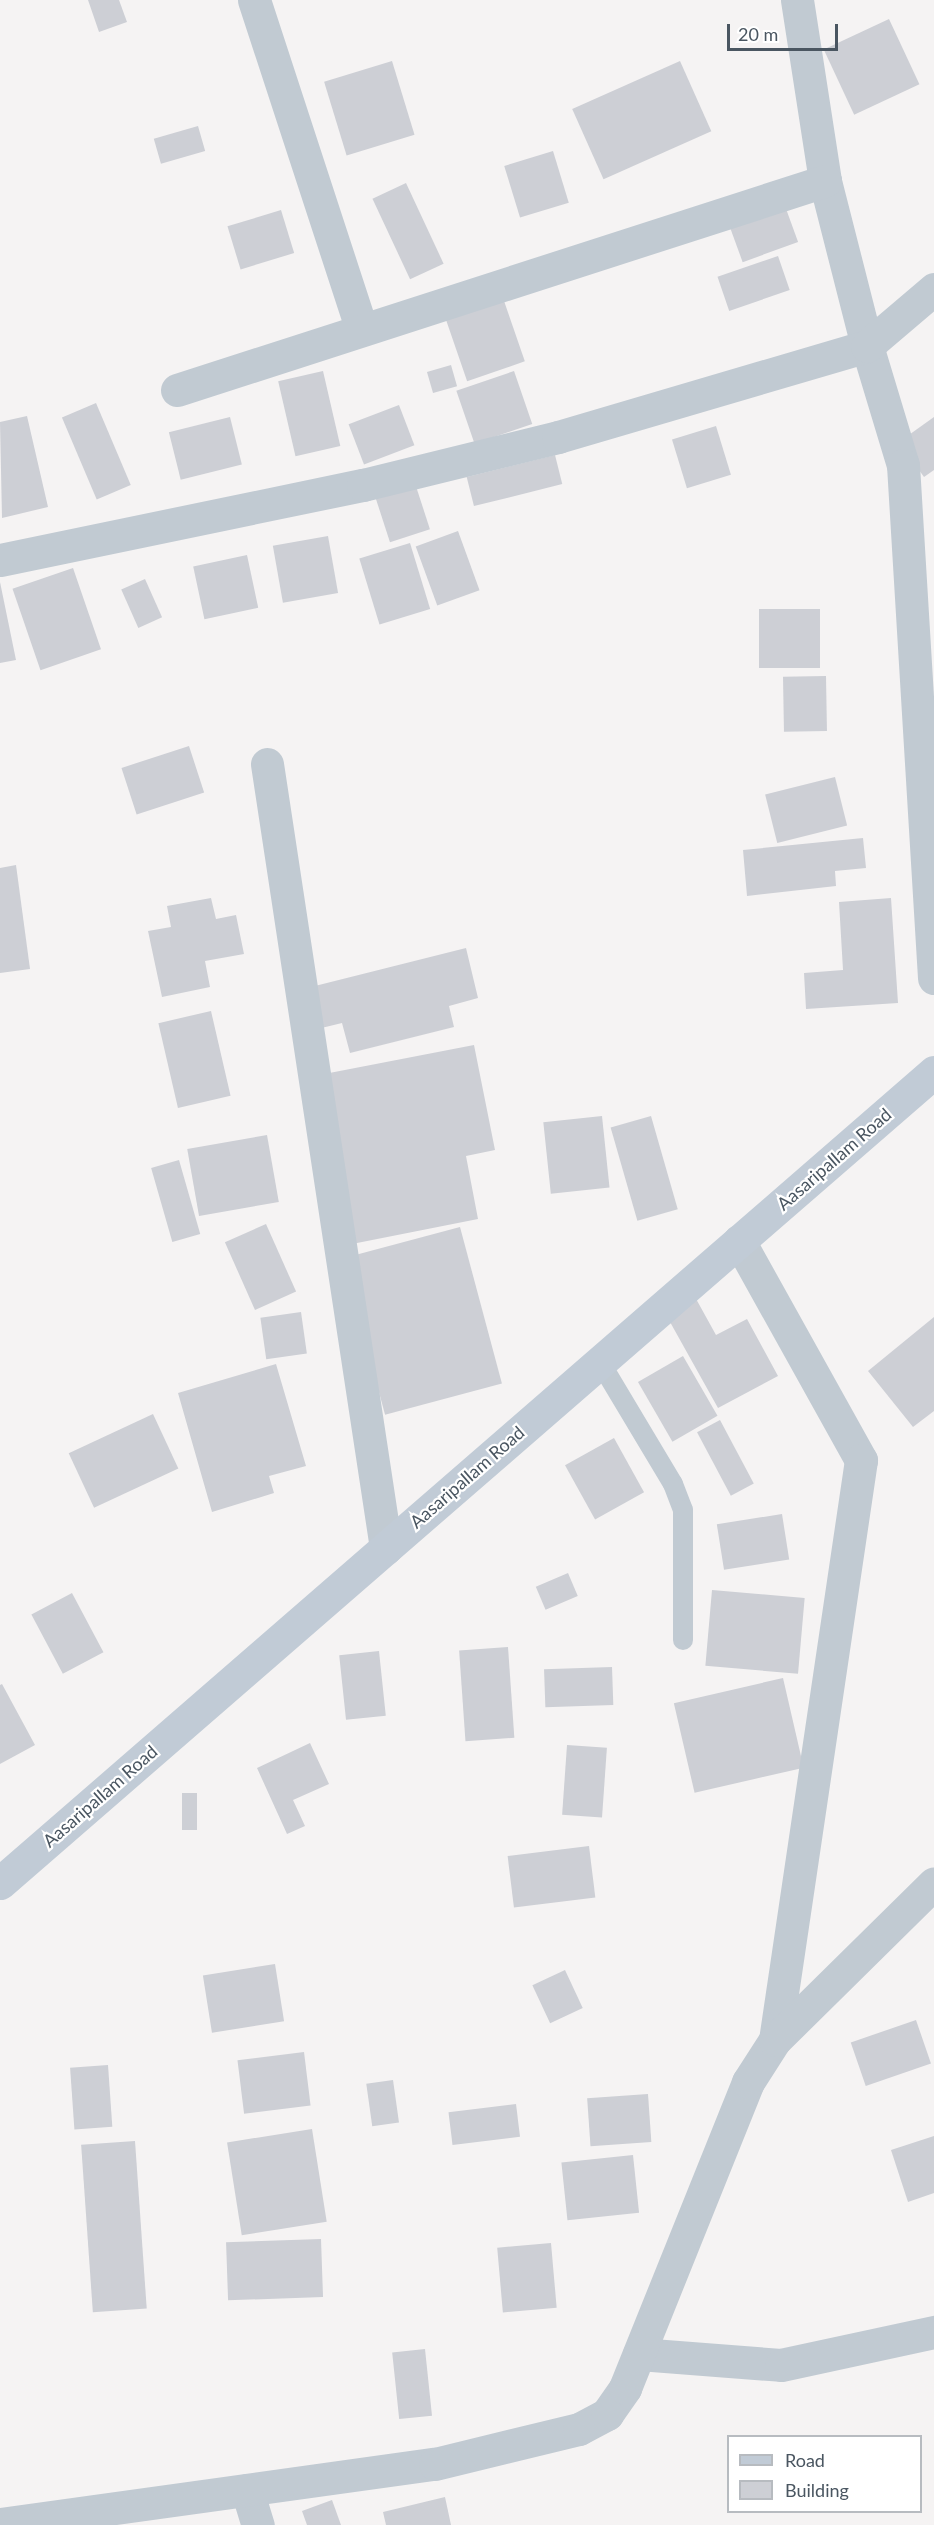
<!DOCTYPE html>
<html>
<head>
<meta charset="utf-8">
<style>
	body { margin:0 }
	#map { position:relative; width:934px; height:2525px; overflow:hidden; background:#f5f3f3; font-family:Lato,sans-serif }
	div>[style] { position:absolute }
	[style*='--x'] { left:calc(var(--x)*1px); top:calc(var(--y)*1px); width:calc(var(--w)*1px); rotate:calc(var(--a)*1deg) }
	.building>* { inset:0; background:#cdcfd5; transform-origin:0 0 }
	.service>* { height:20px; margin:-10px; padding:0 10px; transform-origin:10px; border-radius:10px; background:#c1cad2 }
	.minor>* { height:33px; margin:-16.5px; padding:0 16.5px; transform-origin:16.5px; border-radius:16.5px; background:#c1cad2 }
	.secondary>* { height:33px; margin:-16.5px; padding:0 16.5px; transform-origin:16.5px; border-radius:16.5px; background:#c1cbd6 }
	span { translate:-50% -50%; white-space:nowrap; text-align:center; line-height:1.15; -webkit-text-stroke:4.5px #fff; paint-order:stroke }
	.street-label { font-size:18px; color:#4a5661 }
	.legend { position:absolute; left:727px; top:2435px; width:195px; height:78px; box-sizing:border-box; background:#fff; border:2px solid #b7bbc0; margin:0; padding:8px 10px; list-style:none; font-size:18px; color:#4a5661 }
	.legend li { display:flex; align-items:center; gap:12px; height:30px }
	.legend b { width:30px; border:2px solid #b7bbc0 }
	.scale { position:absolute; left:727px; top:24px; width:111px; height:27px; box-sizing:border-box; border:3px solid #4a5661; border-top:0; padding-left:8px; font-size:18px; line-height:21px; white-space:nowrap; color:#4a5661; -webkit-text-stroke:4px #fff; paint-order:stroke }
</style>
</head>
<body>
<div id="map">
	<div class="building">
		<i style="clip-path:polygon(88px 0,119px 0,127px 22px,99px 32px)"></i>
		<i style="left:889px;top:19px;width:72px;height:72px;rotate:65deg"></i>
		<i style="left:392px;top:61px;width:77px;height:71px;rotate:73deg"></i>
		<i style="left:680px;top:61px;width:77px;height:118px;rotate:66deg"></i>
		<i style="left:198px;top:126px;width:26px;height:46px;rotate:74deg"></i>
		<i style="left:553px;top:151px;width:54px;height:51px;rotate:73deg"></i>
		<i style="left:406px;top:183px;width:89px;height:37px;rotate:65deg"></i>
		<i style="left:781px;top:195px;width:50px;height:59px;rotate:70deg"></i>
		<i style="left:281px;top:210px;width:45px;height:56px;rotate:73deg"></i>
		<i style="left:778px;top:256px;width:36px;height:64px;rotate:71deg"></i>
		<i style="left:503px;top:298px;width:67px;height:61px;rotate:71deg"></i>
		<i style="left:451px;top:365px;width:22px;height:25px;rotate:74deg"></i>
		<i style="left:323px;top:371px;width:77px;height:46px;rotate:77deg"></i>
		<i style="left:514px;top:371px;width:56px;height:61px;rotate:71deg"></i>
		<i style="left:96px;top:403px;width:89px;height:37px;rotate:67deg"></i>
		<i style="left:399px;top:405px;width:43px;height:54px;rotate:69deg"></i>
		<i style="clip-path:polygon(27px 416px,48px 507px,2px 518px,0 422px)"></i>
		<i style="left:230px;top:417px;width:49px;height:63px;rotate:76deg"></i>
		<i style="clip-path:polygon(934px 417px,934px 470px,924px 477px,899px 442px)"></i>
		<i style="left:716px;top:426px;width:51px;height:46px;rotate:73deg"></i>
		<i style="left:555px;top:455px;width:30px;height:91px;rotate:76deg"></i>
		<i style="left:412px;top:474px;width:58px;height:42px;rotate:72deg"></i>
		<i style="left:458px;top:531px;width:63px;height:45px;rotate:70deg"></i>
		<i style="left:328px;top:536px;width:58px;height:56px;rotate:80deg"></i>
		<i style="left:410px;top:543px;width:69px;height:53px;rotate:73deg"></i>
		<i style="left:247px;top:555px;width:54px;height:55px;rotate:78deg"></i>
		<i style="left:73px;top:568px;width:86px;height:64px;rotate:71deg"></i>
		<i style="left:145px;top:579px;width:42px;height:26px;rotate:66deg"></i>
		<i style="clip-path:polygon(0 582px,16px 660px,0 663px)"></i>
		<i style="left:820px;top:609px;width:59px;height:61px;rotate:90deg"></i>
		<i style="left:826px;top:676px;width:55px;height:43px;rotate:89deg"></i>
		<i style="left:189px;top:746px;width:49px;height:71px;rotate:72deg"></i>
		<i style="left:835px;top:777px;width:50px;height:72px;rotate:76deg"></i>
		<i style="clip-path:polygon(863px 838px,866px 868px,835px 871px,836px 886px,747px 896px,743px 850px)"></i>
		<i style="clip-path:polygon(16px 865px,30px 969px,0 973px,0 868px)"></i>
		<i style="clip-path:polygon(211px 898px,216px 919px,236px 915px,244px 954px,205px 961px,210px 987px,162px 997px,148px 931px,171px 927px,167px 906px)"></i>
		<i style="clip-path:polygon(891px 898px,898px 1003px,806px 1009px,804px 973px,843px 970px,839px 902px)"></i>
		<i style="clip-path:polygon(466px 948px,478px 998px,449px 1006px,454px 1027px,350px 1053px,342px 1023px,305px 1032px,295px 991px)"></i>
		<i style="left:211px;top:1011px;width:87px;height:54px;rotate:77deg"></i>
		<i style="clip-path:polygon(474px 1045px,495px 1150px,466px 1156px,478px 1219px,352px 1244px,319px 1075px)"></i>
		<i style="left:602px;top:1116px;width:72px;height:59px;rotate:84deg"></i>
		<i style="left:651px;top:1116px;width:97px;height:42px;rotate:74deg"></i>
		<i style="left:267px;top:1135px;width:68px;height:81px;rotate:80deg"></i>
		<i style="left:179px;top:1160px;width:77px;height:29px;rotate:74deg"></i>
		<i style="left:266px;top:1224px;width:74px;height:45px;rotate:66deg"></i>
		<i style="left:460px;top:1227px;width:162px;height:121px;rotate:75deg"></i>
		<i style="clip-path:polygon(695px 1297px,716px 1335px,747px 1319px,778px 1376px,718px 1408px,665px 1313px)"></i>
		<i style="left:301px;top:1312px;width:42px;height:41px;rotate:82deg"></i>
		<i style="clip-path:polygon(934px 1317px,934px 1411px,913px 1427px,868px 1371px)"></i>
		<i style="left:683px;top:1356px;width:69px;height:52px;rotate:60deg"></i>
		<i style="clip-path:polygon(276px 1364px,306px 1466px,269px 1476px,274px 1493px,212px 1512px,178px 1393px)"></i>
		<i style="left:153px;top:1414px;width:60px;height:93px;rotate:65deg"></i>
		<i style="left:720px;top:1420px;width:72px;height:26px;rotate:62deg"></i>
		<i style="left:614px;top:1438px;width:62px;height:56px;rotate:61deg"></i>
		<i style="left:782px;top:1514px;width:46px;height:66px;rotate:81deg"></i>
		<i style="left:568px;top:1573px;width:25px;height:35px;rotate:67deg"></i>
		<i style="left:712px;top:1590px;width:93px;height:76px;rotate:5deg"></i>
		<i style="left:72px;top:1593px;width:67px;height:46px;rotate:62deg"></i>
		<i style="left:508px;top:1647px;width:91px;height:49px;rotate:86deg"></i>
		<i style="left:379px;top:1651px;width:65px;height:40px;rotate:84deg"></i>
		<i style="left:612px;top:1667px;width:38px;height:68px;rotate:88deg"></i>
		<i style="left:783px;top:1678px;width:92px;height:112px;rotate:77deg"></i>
		<i style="clip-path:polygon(2px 1684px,35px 1745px,0 1764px,0 1685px)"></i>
		<i style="clip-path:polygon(310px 1743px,329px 1784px,293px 1800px,305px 1826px,287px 1834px,257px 1768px)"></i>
		<i style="left:567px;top:1745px;width:40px;height:70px;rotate:4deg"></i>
		<i style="left:182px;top:1793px;width:15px;height:37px"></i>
		<i style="left:589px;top:1846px;width:52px;height:82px;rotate:83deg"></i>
		<i style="left:275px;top:1964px;width:58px;height:73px;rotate:81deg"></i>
		<i style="left:565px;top:1970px;width:42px;height:36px;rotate:65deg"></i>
		<i style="left:916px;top:2020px;width:46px;height:69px;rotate:71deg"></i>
		<i style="left:304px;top:2052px;width:54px;height:67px;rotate:83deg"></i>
		<i style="left:108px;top:2065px;width:62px;height:38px;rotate:86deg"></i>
		<i style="left:393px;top:2080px;width:43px;height:27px;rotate:82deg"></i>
		<i style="left:648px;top:2094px;width:48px;height:61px;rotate:86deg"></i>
		<i style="left:516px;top:2104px;width:33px;height:68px;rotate:83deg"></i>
		<i style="left:312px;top:2129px;width:94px;height:86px;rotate:81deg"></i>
		<i style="clip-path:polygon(934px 2136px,934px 2193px,908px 2202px,891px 2150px)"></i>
		<i style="left:135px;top:2141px;width:168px;height:54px;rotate:86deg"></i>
		<i style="left:633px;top:2155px;width:58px;height:72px;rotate:84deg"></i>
		<i style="left:321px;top:2239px;width:58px;height:95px;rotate:88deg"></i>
		<i style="left:551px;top:2243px;width:65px;height:54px;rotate:85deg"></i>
		<i style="left:425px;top:2349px;width:67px;height:33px;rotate:84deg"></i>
		<i style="clip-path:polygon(445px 2497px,451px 2525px,386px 2525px,383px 2512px)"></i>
		<i style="clip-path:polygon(332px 2500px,341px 2525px,307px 2525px,302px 2511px)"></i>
	</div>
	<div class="service">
		<i style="--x:600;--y:1362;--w:142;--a:59.1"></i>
		<i style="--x:673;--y:1484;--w:28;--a:69"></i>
		<i style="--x:683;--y:1510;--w:130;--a:90"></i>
	</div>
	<div class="minor">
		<i style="--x:254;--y:0;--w:347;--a:71.9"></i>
		<i style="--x:797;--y:0;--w:183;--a:81.2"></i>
		<i style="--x:825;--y:181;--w:170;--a:75.7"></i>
		<i style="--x:867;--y:346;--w:124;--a:73.2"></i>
		<i style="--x:903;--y:465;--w:514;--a:86.54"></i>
		<i style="--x:177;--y:390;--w:681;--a:-17.88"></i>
		<i style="--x:0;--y:560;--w:371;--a:-11.7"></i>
		<i style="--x:363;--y:485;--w:201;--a:-13.8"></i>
		<i style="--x:558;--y:437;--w:322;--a:-16.4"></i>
		<i style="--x:867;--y:346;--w:88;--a:-40.4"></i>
		<i style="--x:267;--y:764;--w:793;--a:81.37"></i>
		<i style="--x:739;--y:1241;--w:251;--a:60.9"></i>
		<i style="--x:861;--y:1460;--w:586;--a:98.43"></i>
		<i style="--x:639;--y:2354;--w:142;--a:4.4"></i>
		<i style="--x:781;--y:2365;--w:157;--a:-12.2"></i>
		<i style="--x:247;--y:2490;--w:37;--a:73"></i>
		<i style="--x:0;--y:2524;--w:439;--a:-7.9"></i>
		<i style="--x:435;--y:2464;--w:148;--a:-13.7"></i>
		<i style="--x:579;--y:2429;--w:32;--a:-28"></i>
		<i style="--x:607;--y:2414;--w:32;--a:-55"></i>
		<i style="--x:625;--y:2388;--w:330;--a:-68.1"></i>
		<i style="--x:748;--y:2082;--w:50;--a:-57.3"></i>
		<i style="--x:775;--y:2040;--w:223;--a:-44.6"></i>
	</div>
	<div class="secondary">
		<i style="--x:0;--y:1883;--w:1237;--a:-40.97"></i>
	</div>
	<div class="street-label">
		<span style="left:834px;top:1159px;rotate:-41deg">Aasaripallam Road</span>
		<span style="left:467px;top:1477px;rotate:-41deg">Aasaripallam Road</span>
		<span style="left:100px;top:1796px;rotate:-41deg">Aasaripallam Road</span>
	</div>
	<ul class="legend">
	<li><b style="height:8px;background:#c1cbd6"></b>Road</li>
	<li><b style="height:16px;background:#cdcfd5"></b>Building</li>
	</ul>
	<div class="scale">20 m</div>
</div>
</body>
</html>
